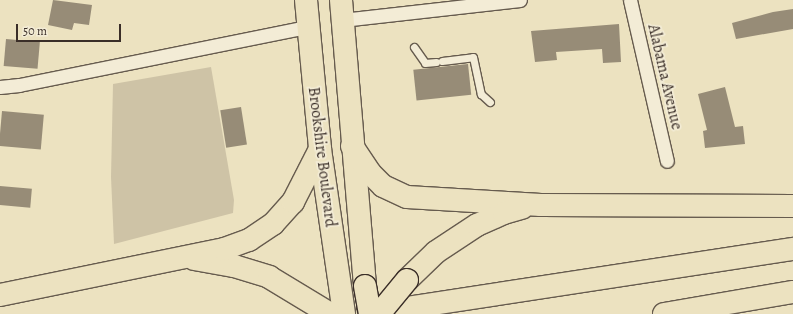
<!DOCTYPE html>
<html>
<head>
<meta charset="utf-8">
<style>
	body { margin:0 }
	#map { position:relative; width:793px; height:314px; overflow:hidden; background:#ece2c0; font-family:Alegreya,serif }
	div>[style] { position:absolute }
	[style*='--x'] { left:calc(var(--x)*1px); top:calc(var(--y)*1px); width:calc(var(--w)*1px); rotate:calc(var(--a)*1deg) }
	.green>* { inset:0; background:#cec3a6 }
	.building>* { inset:0; background:#978c77; transform-origin:0 0 }
	.roads { filter:drop-shadow(1px 0 #665b4e) drop-shadow(-1px 0 #665b4e) drop-shadow(0 1px #665b4e) drop-shadow(0 -1px #665b4e) }
	.lane>* { height:7px; margin:-3.5px; padding:0 3.5px; transform-origin:3.5px; border-radius:3.5px; background:#f3ecd6 }
	.street>* { height:13px; margin:-6.5px; padding:0 6.5px; transform-origin:6.5px; border-radius:6.5px; background:#f3ecd6 }
	.highway>* { height:22px; margin:-11px; padding:0 11px; transform-origin:11px; border-radius:11px; background:#ece2c0 }
	.bridges { filter:drop-shadow(1px 0 #3a2e28) drop-shadow(-1px 0 #3a2e28) drop-shadow(0 1px #3a2e28) drop-shadow(0 -1px #3a2e28) }
	.highway-bridge>* { height:22px; margin:-11px; padding:0 11px; transform-origin:11px; border-radius:11px; background:#ece2c0 }
	span { translate:-50% -50%; white-space:nowrap; text-align:center; line-height:1.15; -webkit-text-stroke:3.5px #f3ecd6; paint-order:stroke }
	.street-label { font-size:16px; color:#3a2e28 }
	.scale { position:absolute; left:16px; top:24px; width:105px; height:18px; box-sizing:border-box; border:2px solid #3a2e28; border-top:0; padding-left:5px; font-size:12px; line-height:14px; white-space:nowrap; color:#3a2e28; -webkit-text-stroke:3px #f3ecd6; paint-order:stroke }
</style>
</head>
<body>
<div id="map">
	<div class="green">
		<i style="clip-path:polygon(211px 67px,234px 200px,233px 213px,114px 244px,111px 177px,113px 84px)"></i>
	</div>
	<div class="building">
		<i style="clip-path:polygon(53px 0,92px 5px,89px 25px,74px 23px,72px 30px,48px 25px)"></i>
		<i style="clip-path:polygon(793px 9px,793px 29px,736px 39px,732px 23px,773px 12px)"></i>
		<i style="clip-path:polygon(619px 24px,621px 62px,603px 63px,602px 49px,556px 52px,557px 60px,535px 62px,531px 31px)"></i>
		<i style="left:6px;top:39px;width:34px;height:27px;rotate:5deg"></i>
		<i style="left:468px;top:64px;width:31px;height:55px;rotate:84deg"></i>
		<i style="clip-path:polygon(725px 87px,735px 127px,743px 126px,745px 144px,705px 148px,703px 131px,707px 130px,698px 94px)"></i>
		<i style="left:241px;top:107px;width:38px;height:21px;rotate:81deg"></i>
		<i style="left:2px;top:111px;width:42px;height:35px;rotate:5deg"></i>
		<i style="left:0;top:186px;width:32px;height:19px;rotate:5deg"></i>
	</div>
	<div class="roads">
		<div class="lane">
			<i style="--x:414;--y:47;--w:19;--a:55"></i>
			<i style="--x:425;--y:63;--w:11;--a:-5"></i>
			<i style="--x:442;--y:61;--w:31;--a:-7"></i>
			<i style="--x:473;--y:57;--w:38;--a:78"></i>
			<i style="--x:481;--y:94;--w:12;--a:42"></i>
		</div>
		<div class="street">
			<i style="--x:630;--y:0;--w:165;--a:77.1"></i>
			<i style="--x:342;--y:20;--w:179;--a:-6.4"></i>
			<i style="--x:0;--y:87;--w:19;--a:-6"></i>
			<i style="--x:19;--y:85;--w:294;--a:-11.4"></i>
		</div>
		<div class="highway">
			<i style="--x:306;--y:0;--w:150;--a:84.6"></i>
			<i style="--x:320;--y:149;--w:167;--a:81.7"></i>
			<i style="--x:341;--y:0;--w:287;--a:85.2"></i>
			<i style="--x:352;--y:146;--w:32;--a:56"></i>
			<i style="--x:370;--y:173;--w:18;--a:45"></i>
			<i style="--x:383;--y:186;--w:26;--a:25"></i>
			<i style="--x:407;--y:197;--w:134;--a:3.4"></i>
			<i style="--x:541;--y:205;--w:252;--a:0.2"></i>
			<i style="--x:194;--y:259;--w:41;--a:9.9"></i>
			<i style="--x:234;--y:266;--w:37;--a:17"></i>
			<i style="--x:269;--y:277;--w:71;--a:31.2"></i>
			<i style="--x:407;--y:280;--w:40;--a:-44"></i>
			<i style="--x:436;--y:252;--w:49;--a:-33.4"></i>
			<i style="--x:477;--y:225;--w:30;--a:-24"></i>
			<i style="--x:504;--y:213;--w:19;--a:-16"></i>
			<i style="--x:0;--y:295;--w:229;--a:-11.6"></i>
			<i style="--x:224;--y:249;--w:27;--a:-20"></i>
			<i style="--x:249;--y:240;--w:29;--a:-34"></i>
			<i style="--x:273;--y:224;--w:30;--a:-48"></i>
			<i style="--x:293;--y:202;--w:59;--a:-63"></i>
			<i style="--x:367;--y:314;--w:431;--a:-8.7"></i>
			<i style="--x:664;--y:314;--w:131;--a:-9.7"></i>
		</div>
	</div>
	<div class="bridges">
		<div class="highway-bridge">
			<i style="--x:365;--y:286;--w:28;--a:80"></i>
			<i style="--x:379;--y:314;--w:44;--a:-50.5"></i>
		</div>
	</div>
	<div class="street-label">
		<span style="left:665px;top:77px;rotate:77deg">Alabama Avenue</span>
		<span style="left:322px;top:157px;rotate:83deg">Brookshire Boulevard</span>
	</div>
	<div class="scale">50 m</div>
</div>
</body>
</html>
